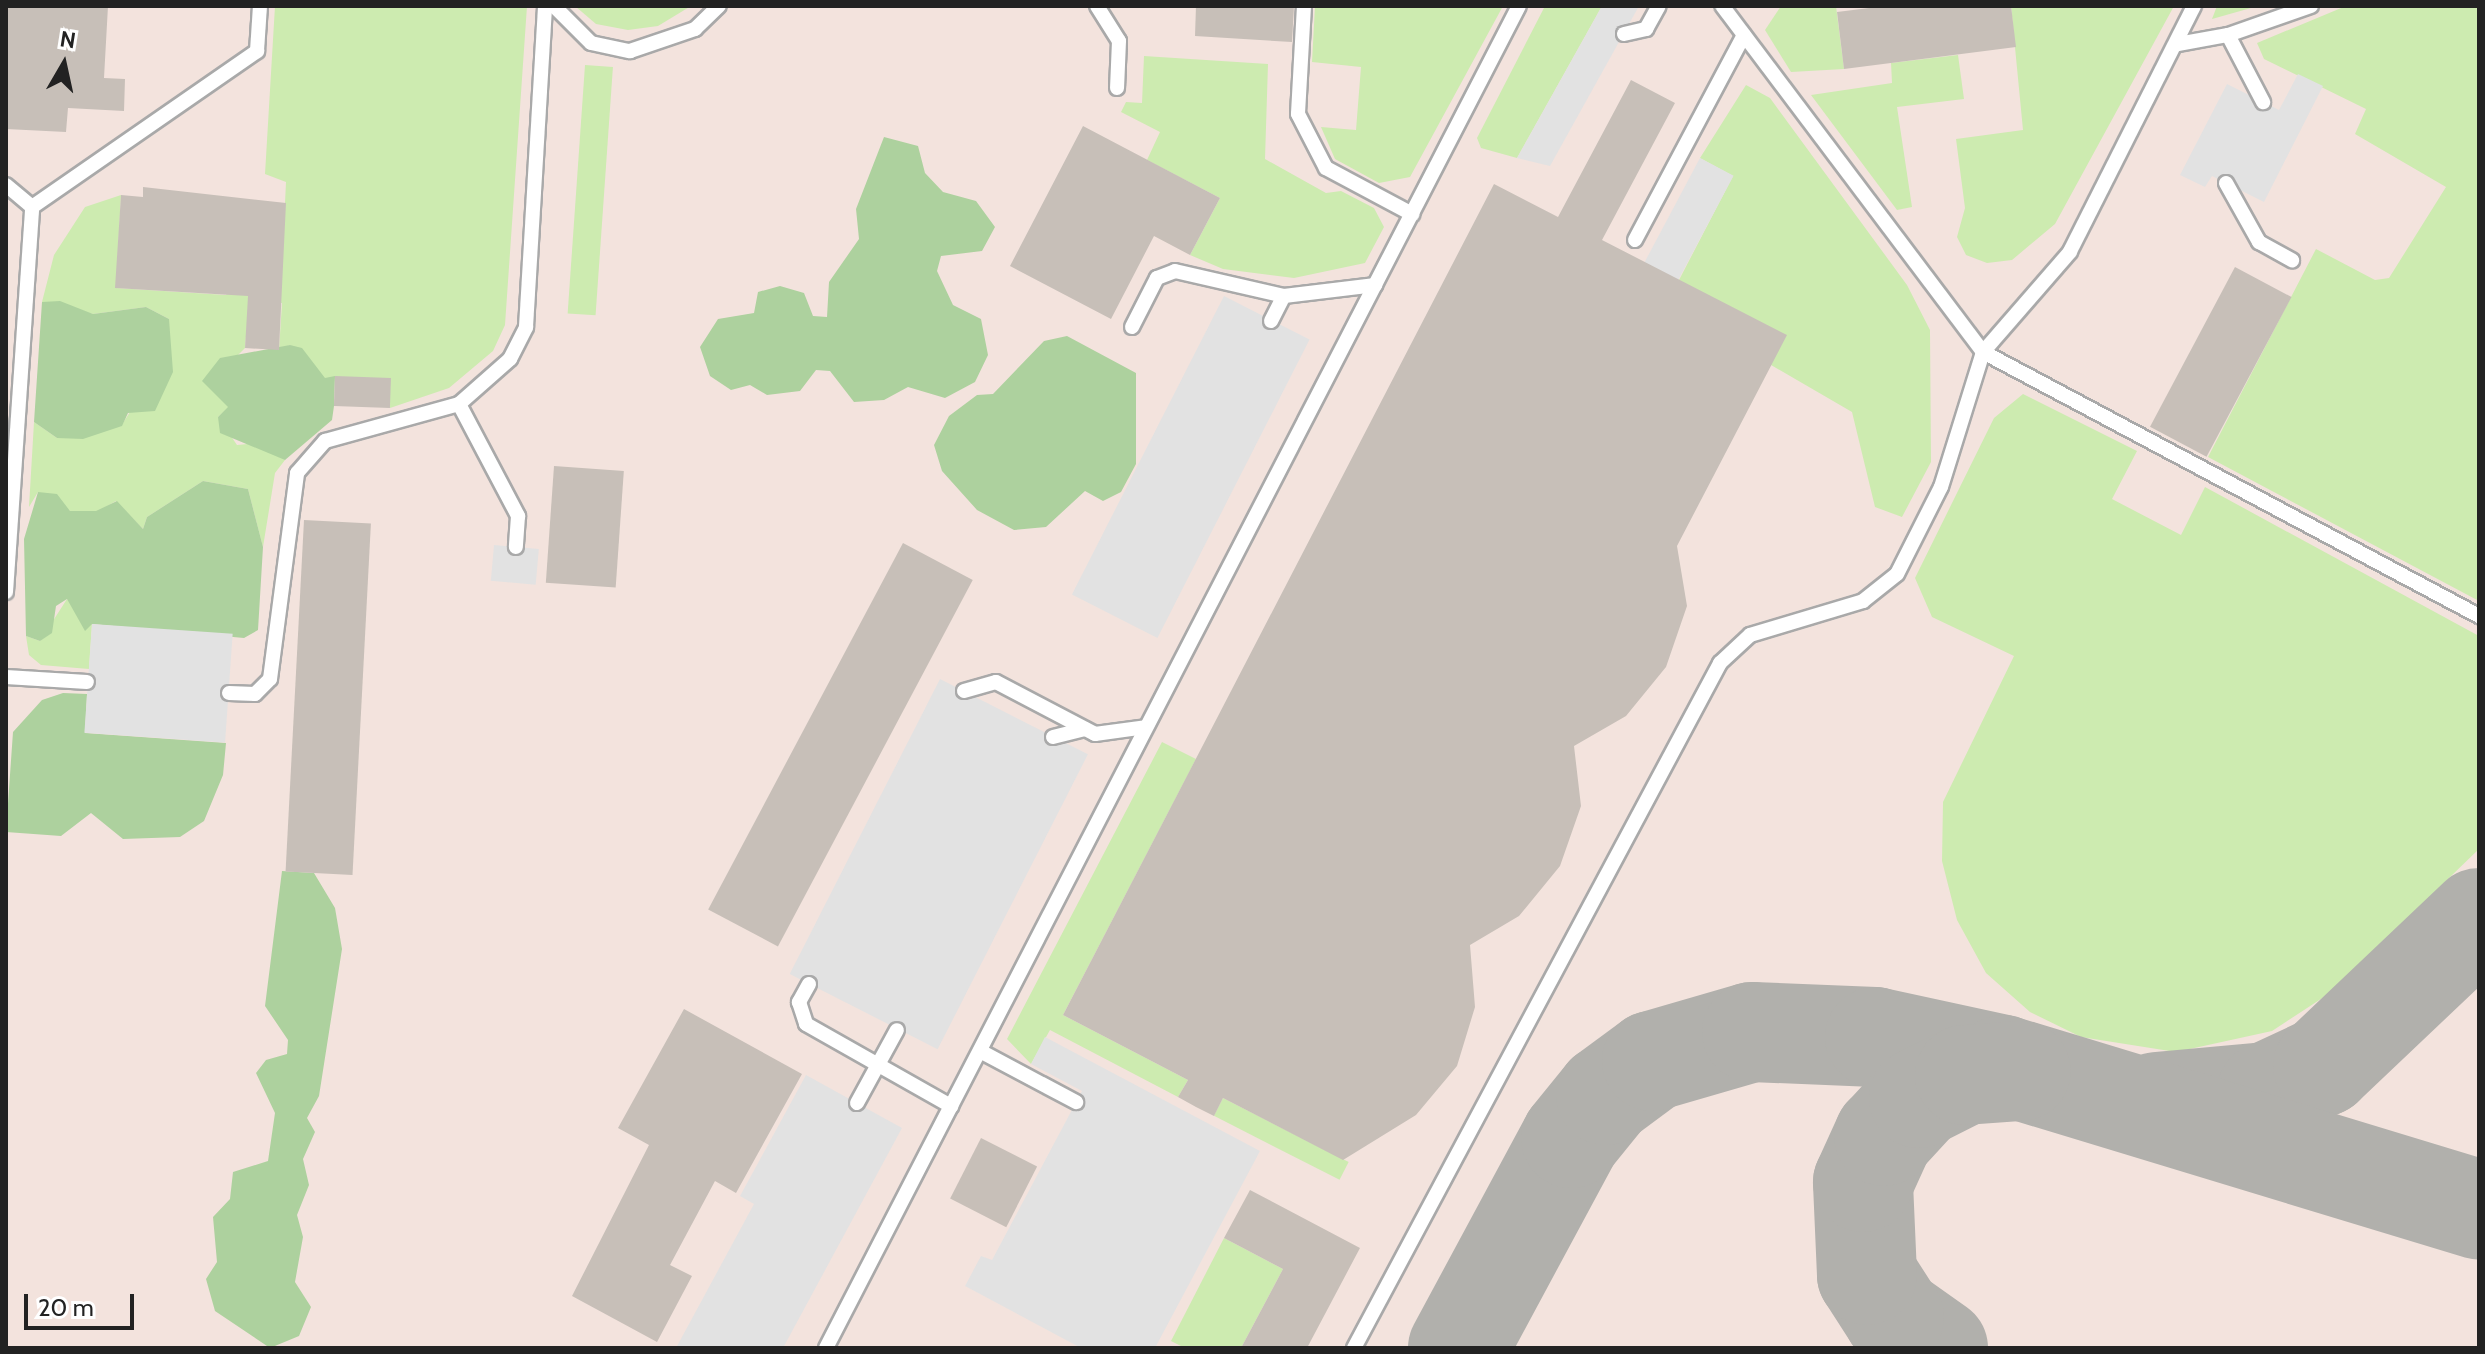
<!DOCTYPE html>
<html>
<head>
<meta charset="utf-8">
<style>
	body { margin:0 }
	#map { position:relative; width:2485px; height:1354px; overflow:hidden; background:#f2efe9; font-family:Cabin,sans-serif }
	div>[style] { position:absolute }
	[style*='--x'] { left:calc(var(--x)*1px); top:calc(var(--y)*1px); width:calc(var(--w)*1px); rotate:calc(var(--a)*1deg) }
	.military>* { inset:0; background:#f3e3dd; transform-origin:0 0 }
	.grass>* { inset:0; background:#cdebb0; transform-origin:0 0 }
	.forest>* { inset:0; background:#add19e }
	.parking>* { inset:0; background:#e2e2e2; transform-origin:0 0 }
	.taxiway>* { height:100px; margin:-50px; padding:0 50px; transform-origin:50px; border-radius:50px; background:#b1b0ac }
	.building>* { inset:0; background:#c7bfb8; transform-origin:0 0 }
	.roads { filter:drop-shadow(2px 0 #a9a9a9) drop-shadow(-2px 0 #a9a9a9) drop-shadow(0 2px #a9a9a9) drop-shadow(0 -2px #a9a9a9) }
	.service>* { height:14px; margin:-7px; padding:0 7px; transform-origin:7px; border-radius:7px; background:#fff }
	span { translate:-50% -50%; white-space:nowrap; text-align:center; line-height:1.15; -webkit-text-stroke:6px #fff; paint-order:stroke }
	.frame { position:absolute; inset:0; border:8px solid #222; pointer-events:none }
	.north { position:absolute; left:24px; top:24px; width:80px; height:80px; -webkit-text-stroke:6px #fff; paint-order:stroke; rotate:9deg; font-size:22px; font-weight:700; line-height:32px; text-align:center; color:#222 }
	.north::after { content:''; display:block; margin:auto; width:28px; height:36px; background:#222; clip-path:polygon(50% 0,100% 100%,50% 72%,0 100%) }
	.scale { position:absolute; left:24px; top:1294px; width:110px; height:36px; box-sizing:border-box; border:4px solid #222; border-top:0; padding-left:10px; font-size:24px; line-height:28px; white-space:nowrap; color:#222; -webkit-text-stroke:6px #fff; paint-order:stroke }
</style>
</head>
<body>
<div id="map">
	<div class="military">
		<i style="left:6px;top:6px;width:2473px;height:1342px"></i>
	</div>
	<div class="grass">
		<i style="clip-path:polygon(275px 6px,527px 6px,505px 325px,493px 351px,449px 388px,390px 408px,390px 379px,325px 379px,290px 345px,279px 350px,282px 303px,249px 301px,245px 348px,232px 361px,228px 408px,218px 417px,237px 445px,258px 443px,285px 460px,275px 473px,263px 547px,248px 489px,203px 481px,147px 517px,143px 529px,116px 501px,97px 512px,70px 511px,38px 492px,29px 507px,34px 422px,57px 438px,121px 426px,167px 354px,169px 319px,146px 307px,93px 314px,42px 302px,54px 255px,85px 207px,121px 195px,116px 288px,226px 295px,285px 203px,286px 182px,265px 174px)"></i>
		<i style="clip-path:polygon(575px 6px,691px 6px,658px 26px,628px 30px,596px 24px)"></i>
		<i style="clip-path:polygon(1315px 6px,1503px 6px,1410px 177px,1379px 183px,1335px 159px,1321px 127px,1356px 130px,1361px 67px,1312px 62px)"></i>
		<i style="clip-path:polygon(1545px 6px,1602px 6px,1517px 158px,1481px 148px,1477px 138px)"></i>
		<i style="clip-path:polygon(1781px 6px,1836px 6px,1844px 69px,1791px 72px,1765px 30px)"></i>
		<i style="clip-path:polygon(2011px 6px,2174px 6px,2055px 224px,2012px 260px,1987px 263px,1966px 255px,1957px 237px,1965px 208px,1956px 139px,2023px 130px)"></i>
		<i style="clip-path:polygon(2217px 6px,2258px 6px,2212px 19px)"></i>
		<i style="clip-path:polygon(2346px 6px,2476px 6px,2479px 14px,2479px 601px,2208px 457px,2316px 249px,2375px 280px,2389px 278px,2446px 187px,2355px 134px,2366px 109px,2264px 59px,2257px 43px)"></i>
		<i style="clip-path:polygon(1958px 55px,1964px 99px,1897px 107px,1912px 207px,1897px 210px,1811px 95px,1892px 83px,1891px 63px)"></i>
		<i style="clip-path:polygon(1144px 56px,1268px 64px,1265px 159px,1326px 193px,1341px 191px,1374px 208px,1384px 227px,1365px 263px,1294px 278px,1223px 269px,1190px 255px,1220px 198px,1147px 160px,1160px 132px,1121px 112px,1126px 102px,1142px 103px)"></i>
		<i style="left:585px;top:65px;width:28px;height:249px;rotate:4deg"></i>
		<i style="clip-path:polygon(1746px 85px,1770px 98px,1907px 285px,1930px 330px,1931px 462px,1902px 517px,1875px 507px,1852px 412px,1771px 365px,1679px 280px,1733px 176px,1700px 158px)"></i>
		<i style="clip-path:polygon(2023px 394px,2137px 451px,2112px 499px,2181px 535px,2205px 487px,2479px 636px,2479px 849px,2330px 993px,2272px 1031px,2176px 1052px,2081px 1037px,2030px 1012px,1986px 973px,1957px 920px,1942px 861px,1943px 802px,2014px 656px,1932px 617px,1915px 578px,1994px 418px)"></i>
		<i style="clip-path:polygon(67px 599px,92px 624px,89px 669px,41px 665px,29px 655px,26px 636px,40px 641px)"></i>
		<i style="clip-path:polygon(1162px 742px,1196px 759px,1063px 1015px,1188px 1080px,1178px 1097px,1050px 1030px,1031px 1064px,1007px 1039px)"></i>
		<i style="left:1223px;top:1098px;width:141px;height:20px;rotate:27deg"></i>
		<i style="clip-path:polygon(1224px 1238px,1283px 1269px,1241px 1348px,1185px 1348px,1171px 1341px)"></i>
	</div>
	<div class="forest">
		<i style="clip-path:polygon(884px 137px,918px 146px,925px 173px,943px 192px,976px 201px,995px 227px,982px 251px,941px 256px,937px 271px,953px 305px,981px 319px,988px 355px,975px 382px,945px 398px,908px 387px,884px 400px,854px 402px,830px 371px,816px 370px,800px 391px,767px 395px,750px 385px,731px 390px,710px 376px,700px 347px,718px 319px,754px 313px,758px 292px,780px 286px,804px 293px,813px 316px,827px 317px,829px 282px,859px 239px,856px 209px)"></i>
		<i style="clip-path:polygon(60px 301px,93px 314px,146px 307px,169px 319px,173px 372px,155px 411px,128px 413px,122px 426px,83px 439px,57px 438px,34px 422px,42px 302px)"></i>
		<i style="clip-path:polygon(1067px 336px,1136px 373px,1136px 464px,1121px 492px,1103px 501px,1085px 491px,1046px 527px,1014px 530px,977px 510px,942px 471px,934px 445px,949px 416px,977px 395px,993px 394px,1044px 341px)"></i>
		<i style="clip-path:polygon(290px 345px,302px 348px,325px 378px,335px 376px,334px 406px,332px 420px,285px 460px,220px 433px,218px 417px,228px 407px,202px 381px,220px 358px)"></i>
		<i style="clip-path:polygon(203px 481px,248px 489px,263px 547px,258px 630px,244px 638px,92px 624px,85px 631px,67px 599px,56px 606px,52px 633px,40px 641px,26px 636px,24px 539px,38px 492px,57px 494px,70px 511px,96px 511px,117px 501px,143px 529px,147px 517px)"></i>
		<i style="clip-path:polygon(63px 693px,87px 694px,85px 733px,226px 743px,223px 775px,204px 821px,180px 837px,123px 839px,91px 813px,61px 836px,6px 832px,13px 732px,42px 700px)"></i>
		<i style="clip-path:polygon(282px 871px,314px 873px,335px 908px,342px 949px,319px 1096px,307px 1118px,315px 1132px,303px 1159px,309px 1185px,297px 1215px,303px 1237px,295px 1282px,311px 1307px,299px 1336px,270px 1348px,215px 1311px,206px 1279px,217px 1262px,213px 1217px,230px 1199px,233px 1172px,268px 1161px,275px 1113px,256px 1073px,266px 1060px,287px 1054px,288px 1040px,265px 1006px)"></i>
	</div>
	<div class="parking">
		<i style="clip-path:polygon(1602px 6px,1639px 6px,1550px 166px,1517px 158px)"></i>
		<i style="clip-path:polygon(2298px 74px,2323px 86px,2264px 202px,2212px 176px,2205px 187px,2180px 175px,2227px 84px,2279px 110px)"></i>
		<i style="left:1700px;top:158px;width:38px;height:118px;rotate:28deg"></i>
		<i style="left:1224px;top:296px;width:96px;height:335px;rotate:27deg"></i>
		<i style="left:494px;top:545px;width:45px;height:36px;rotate:5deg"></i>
		<i style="left:92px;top:624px;width:141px;height:109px;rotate:4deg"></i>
		<i style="left:940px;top:679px;width:166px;height:331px;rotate:27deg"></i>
		<i style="clip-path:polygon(1045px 1037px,1260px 1151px,1155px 1348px,1081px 1348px,965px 1286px,981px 1256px,992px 1260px,1082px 1091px,1031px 1064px)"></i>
		<i style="clip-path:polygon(806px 1075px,902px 1128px,783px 1348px,676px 1348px,754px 1204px,740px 1196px)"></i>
	</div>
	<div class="taxiway">
		<i style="--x:2157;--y:1102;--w:110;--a:-5.2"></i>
		<i style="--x:2267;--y:1092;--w:62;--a:-24.9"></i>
		<i style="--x:2323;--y:1066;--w:215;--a:-43.5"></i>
		<i style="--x:1458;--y:1348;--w:238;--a:-61.7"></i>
		<i style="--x:1571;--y:1138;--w:55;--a:-50.9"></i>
		<i style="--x:1606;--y:1095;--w:57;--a:-36.5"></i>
		<i style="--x:1652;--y:1061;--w:104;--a:-16.2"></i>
		<i style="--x:1752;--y:1032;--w:123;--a:2.3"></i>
		<i style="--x:1875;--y:1037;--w:131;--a:12.3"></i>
		<i style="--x:2003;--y:1065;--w:498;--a:16.9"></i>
		<i style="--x:1938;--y:1348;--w:54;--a:-144.8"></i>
		<i style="--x:1894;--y:1317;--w:50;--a:-122.7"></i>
		<i style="--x:1867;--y:1275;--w:93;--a:-92.5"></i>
		<i style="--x:1863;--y:1182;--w:51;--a:-65.5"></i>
		<i style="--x:1884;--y:1136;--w:52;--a:-47.4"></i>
		<i style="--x:1919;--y:1098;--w:51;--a:-26.6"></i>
		<i style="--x:1965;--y:1075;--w:56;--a:-4.1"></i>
	</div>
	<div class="building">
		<i style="clip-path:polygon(6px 6px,108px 6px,104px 78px,125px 79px,124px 111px,68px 108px,66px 132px,6px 129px)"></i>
		<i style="clip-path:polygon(1196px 6px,1294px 6px,1292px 42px,1195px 36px)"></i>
		<i style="clip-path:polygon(1885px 6px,2011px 6px,2016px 47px,1844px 69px,1837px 12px)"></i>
		<i style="clip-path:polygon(1631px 80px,1675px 103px,1602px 240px,1787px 335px,1677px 546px,1687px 606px,1666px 667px,1626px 716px,1574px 746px,1581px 806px,1560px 866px,1519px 916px,1470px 945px,1475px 1007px,1457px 1066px,1416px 1115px,1343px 1160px,1223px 1098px,1214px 1116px,1196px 1107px,1178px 1097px,1188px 1080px,1063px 1015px,1494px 184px,1558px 217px)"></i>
		<i style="clip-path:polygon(1083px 126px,1220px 198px,1190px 255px,1154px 236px,1111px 319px,1010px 266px)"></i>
		<i style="clip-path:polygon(143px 187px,286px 203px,279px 350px,245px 348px,248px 296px,115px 288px,121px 195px,143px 197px)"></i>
		<i style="left:2235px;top:267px;width:64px;height:181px;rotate:28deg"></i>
		<i style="left:335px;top:376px;width:56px;height:30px;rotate:2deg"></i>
		<i style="left:554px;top:466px;width:70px;height:117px;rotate:4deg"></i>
		<i style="left:304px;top:520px;width:67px;height:352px;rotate:3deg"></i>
		<i style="left:903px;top:543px;width:79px;height:415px;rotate:28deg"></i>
		<i style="clip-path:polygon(684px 1009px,802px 1074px,736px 1193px,715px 1181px,670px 1265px,692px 1276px,657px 1342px,572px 1296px,649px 1145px,618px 1128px)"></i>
		<i style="left:981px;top:1138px;width:63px;height:68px;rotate:27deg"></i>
		<i style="clip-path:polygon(1250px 1190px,1360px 1248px,1307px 1348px,1241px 1348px,1283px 1269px,1224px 1238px)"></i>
	</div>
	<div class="roads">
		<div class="service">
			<i style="--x:554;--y:6;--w:52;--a:45"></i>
			<i style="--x:591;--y:43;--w:40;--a:12"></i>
			<i style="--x:630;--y:51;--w:69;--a:-18.7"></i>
			<i style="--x:695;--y:29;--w:33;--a:-44"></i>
			<i style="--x:1097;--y:6;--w:41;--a:57.8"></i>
			<i style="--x:1119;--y:41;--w:47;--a:92.4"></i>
			<i style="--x:1304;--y:6;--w:108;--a:93.2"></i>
			<i style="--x:1298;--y:114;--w:61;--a:62.6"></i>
			<i style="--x:1326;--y:168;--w:98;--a:28.1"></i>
			<i style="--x:2194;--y:6;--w:275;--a:116.8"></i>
			<i style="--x:2070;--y:252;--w:133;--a:131"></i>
			<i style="--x:1983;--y:352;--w:562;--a:28.02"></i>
			<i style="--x:1624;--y:34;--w:23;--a:-13"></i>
			<i style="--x:1646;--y:29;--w:26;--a:-61"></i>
			<i style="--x:2228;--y:35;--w:76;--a:62.4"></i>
			<i style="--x:2178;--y:44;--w:51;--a:-10.2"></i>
			<i style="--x:2228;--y:35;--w:88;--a:-19.3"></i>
			<i style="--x:2226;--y:183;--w:68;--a:60.8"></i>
			<i style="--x:2259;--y:242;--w:38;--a:29"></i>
			<i style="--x:6;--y:185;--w:34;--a:40"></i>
			<i style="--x:32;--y:207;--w:274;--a:-34.7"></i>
			<i style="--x:257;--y:51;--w:45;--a:-86.2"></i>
			<i style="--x:1635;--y:240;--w:232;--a:-62"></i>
			<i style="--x:1271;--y:321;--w:28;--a:-63"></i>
			<i style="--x:1284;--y:296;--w:92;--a:-6.9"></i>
			<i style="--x:1132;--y:327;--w:55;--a:-63"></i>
			<i style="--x:1157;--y:278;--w:19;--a:-21"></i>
			<i style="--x:1175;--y:271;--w:112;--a:12.9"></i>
			<i style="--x:459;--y:404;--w:127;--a:62.2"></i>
			<i style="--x:518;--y:516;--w:31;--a:94"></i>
			<i style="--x:6;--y:592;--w:386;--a:-86.1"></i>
			<i style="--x:6;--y:677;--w:81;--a:3.5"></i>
			<i style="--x:964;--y:691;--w:33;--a:-16"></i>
			<i style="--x:996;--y:682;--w:112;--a:27.7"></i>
			<i style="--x:1095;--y:734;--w:51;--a:-7.8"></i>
			<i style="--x:229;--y:693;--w:26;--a:2"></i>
			<i style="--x:255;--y:694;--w:21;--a:-45"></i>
			<i style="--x:270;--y:679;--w:208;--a:-82.5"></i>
			<i style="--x:297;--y:473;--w:43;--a:-48.8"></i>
			<i style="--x:325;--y:441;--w:139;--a:-15.4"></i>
			<i style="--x:459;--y:404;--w:68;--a:-41.4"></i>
			<i style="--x:510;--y:359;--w:36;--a:-63"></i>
			<i style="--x:526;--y:327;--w:322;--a:-86.6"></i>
			<i style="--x:1053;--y:737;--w:33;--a:-14"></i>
			<i style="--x:809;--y:984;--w:21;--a:119"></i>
			<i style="--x:799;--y:1002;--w:23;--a:72"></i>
			<i style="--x:806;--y:1024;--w:167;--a:29.5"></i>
			<i style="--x:980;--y:1051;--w:109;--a:28"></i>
			<i style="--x:857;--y:1103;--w:83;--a:-61.3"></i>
			<i style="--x:826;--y:1348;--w:1510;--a:-62.69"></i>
			<i style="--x:1354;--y:1348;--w:777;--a:-61.88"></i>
			<i style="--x:1720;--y:663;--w:41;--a:-43"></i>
			<i style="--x:1750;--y:635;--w:118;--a:-16.7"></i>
			<i style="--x:1863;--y:601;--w:43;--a:-38.5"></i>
			<i style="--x:1897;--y:574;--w:97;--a:-63.2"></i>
			<i style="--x:1941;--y:487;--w:141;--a:-72.7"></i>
			<i style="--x:1983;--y:352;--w:433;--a:-127"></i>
		</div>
	</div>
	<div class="frame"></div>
	<div class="north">N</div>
	<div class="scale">20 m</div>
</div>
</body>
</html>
